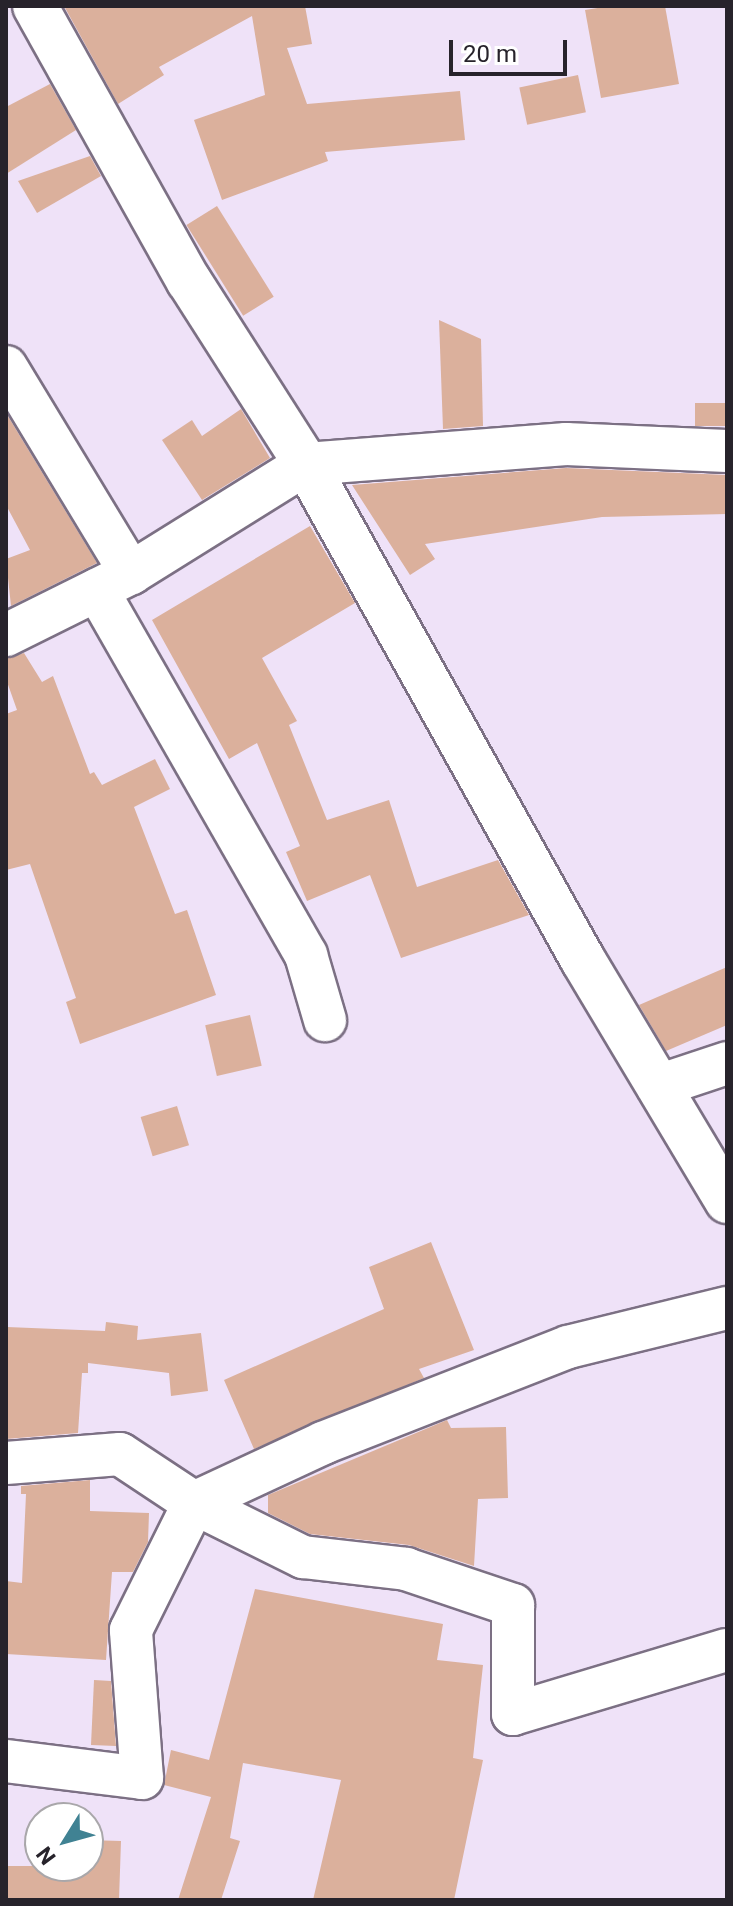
<!DOCTYPE html>
<html>
<head>
<meta charset="utf-8">
<style>
	body { margin:0 }
	#map { position:relative; width:733px; height:1906px; overflow:hidden; background:#efe2f8; font-family:Roboto,sans-serif }
	div>[style] { position:absolute }
	[style*='--x'] { left:calc(var(--x)*1px); top:calc(var(--y)*1px); width:calc(var(--w)*1px); rotate:calc(var(--a)*1deg) }
	.building>* { inset:0; background:#dbb09c; transform-origin:0 0 }
	.roads { filter:drop-shadow(2px 0 #7c7084) drop-shadow(-2px 0 #7c7084) drop-shadow(0 2px #7c7084) drop-shadow(0 -2px #7c7084) }
	.minor>* { height:42px; margin:-21px; padding:0 21px; transform-origin:21px; border-radius:21px; background:#fff }
	.tertiary>* { height:44px; margin:-22px; padding:0 22px; transform-origin:22px; border-radius:22px; background:#fff }
	span { translate:-50% -50%; white-space:nowrap; text-align:center; line-height:1.15; -webkit-text-stroke:6px #fff; paint-order:stroke }
	.frame { position:absolute; inset:0; border:8px solid #27232b; pointer-events:none }
	.north { position:absolute; left:24px; top:1802px; width:80px; height:80px; box-sizing:border-box; background:#fff; border:2px solid #a9a7aa; border-radius:50%; rotate:233deg; font-size:22px; font-weight:700; line-height:32px; text-align:center; color:#27232b }
	.north::after { content:''; display:block; margin:auto; width:28px; height:36px; background:#408293; clip-path:polygon(50% 0,100% 100%,50% 72%,0 100%) }
	.scale { position:absolute; left:449px; top:40px; width:118px; height:36px; box-sizing:border-box; border:4px solid #27232b; border-top:0; padding-left:10px; font-size:24px; line-height:28px; white-space:nowrap; color:#27232b; -webkit-text-stroke:6px #fff; paint-order:stroke }
</style>
</head>
<body>
<div id="map">
	<div class="building">
		<i style="clip-path:polygon(64px 6px,305px 6px,312px 44px,287px 48px,307px 104px,460px 91px,465px 140px,325px 152px,328px 161px,222px 200px,194px 120px,265px 95px,252px 16px,159px 67px,164px 75px,118px 104px)"></i>
		<i style="clip-path:polygon(610px 6px,665px 6px,679px 84px,601px 98px,585px 10px)"></i>
		<i style="left:578px;top:75px;width:38px;height:60px;rotate:78deg"></i>
		<i style="clip-path:polygon(50px 84px,76px 130px,6px 174px,6px 107px)"></i>
		<i style="clip-path:polygon(90px 156px,101px 176px,37px 213px,18px 181px)"></i>
		<i style="left:217px;top:206px;width:107px;height:36px;rotate:58deg"></i>
		<i style="clip-path:polygon(439px 320px,481px 339px,483px 426px,443px 429px)"></i>
		<i style="left:695px;top:403px;width:32px;height:23px"></i>
		<i style="clip-path:polygon(241px 409px,270px 458px,202px 500px,162px 440px,192px 420px,202px 436px)"></i>
		<i style="clip-path:polygon(6px 413px,97px 563px,11px 606px,6px 559px,30px 550px,6px 505px)"></i>
		<i style="clip-path:polygon(566px 468px,727px 475px,727px 514px,602px 517px,425px 544px,435px 559px,410px 575px,352px 485px)"></i>
		<i style="clip-path:polygon(310px 526px,355px 603px,262px 658px,297px 721px,289px 725px,327px 820px,389px 800px,417px 887px,498px 860px,529px 915px,401px 958px,370px 875px,307px 901px,286px 852px,300px 846px,257px 743px,229px 759px,152px 620px)"></i>
		<i style="clip-path:polygon(24px 653px,42px 682px,53px 676px,90px 774px,94px 772px,102px 785px,155px 759px,170px 789px,134px 807px,175px 914px,187px 910px,216px 995px,80px 1044px,66px 1002px,76px 998px,30px 864px,6px 870px,6px 714px,17px 710px,6px 679px,6px 659px)"></i>
		<i style="clip-path:polygon(727px 967px,727px 1025px,666px 1051px,639px 1005px)"></i>
		<i style="left:250px;top:1015px;width:52px;height:46px;rotate:77deg"></i>
		<i style="left:177px;top:1106px;width:41px;height:38px;rotate:73deg"></i>
		<i style="clip-path:polygon(431px 1242px,474px 1350px,419px 1369px,424px 1378px,254px 1449px,224px 1380px,384px 1309px,369px 1267px)"></i>
		<i style="clip-path:polygon(106px 1322px,138px 1326px,137px 1340px,201px 1333px,208px 1391px,171px 1396px,169px 1373px,88px 1363px,88px 1373px,82px 1373px,78px 1433px,6px 1439px,7px 1327px,105px 1331px)"></i>
		<i style="clip-path:polygon(447px 1420px,451px 1428px,506px 1427px,508px 1498px,478px 1499px,474px 1566px,409px 1545px,310px 1534px,268px 1513px,268px 1495px)"></i>
		<i style="clip-path:polygon(90px 1480px,90px 1511px,149px 1513px,148px 1542px,133px 1572px,112px 1572px,106px 1660px,6px 1654px,6px 1581px,22px 1583px,26px 1494px,21px 1494px,21px 1486px)"></i>
		<i style="clip-path:polygon(255px 1589px,443px 1624px,437px 1660px,483px 1665px,473px 1758px,483px 1760px,454px 1900px,313px 1900px,341px 1780px,243px 1763px,230px 1838px,240px 1841px,221px 1900px,178px 1900px,211px 1797px,164px 1785px,171px 1750px,209px 1760px)"></i>
		<i style="clip-path:polygon(94px 1680px,111px 1681px,116px 1746px,91px 1745px)"></i>
		<i style="clip-path:polygon(88px 1840px,121px 1841px,119px 1900px,6px 1900px,6px 1866px,88px 1866px)"></i>
	</div>
	<div class="roads">
		<div class="minor">
			<i style="--x:6;--y:367;--w:241;--a:58.8"></i>
			<i style="--x:97;--y:590;--w:421;--a:60.2"></i>
			<i style="--x:306;--y:955;--w:68;--a:73.7"></i>
			<i style="--x:6;--y:635;--w:140;--a:-26.4"></i>
			<i style="--x:131;--y:573;--w:206;--a:-31.9"></i>
			<i style="--x:306;--y:464;--w:261;--a:-4.4"></i>
			<i style="--x:566;--y:444;--w:161;--a:2.5"></i>
			<i style="--x:658;--y:1086;--w:73;--a:-18.4"></i>
			<i style="--x:6;--y:1463;--w:114;--a:-4.5"></i>
			<i style="--x:120;--y:1454;--w:89;--a:33.5"></i>
			<i style="--x:194;--y:1503;--w:122;--a:26.4"></i>
			<i style="--x:303;--y:1557;--w:104;--a:6.6"></i>
			<i style="--x:406;--y:1569;--w:113;--a:18.6"></i>
			<i style="--x:513;--y:1605;--w:109;--a:90"></i>
			<i style="--x:513;--y:1714;--w:223;--a:-16.7"></i>
			<i style="--x:6;--y:1761;--w:137;--a:7.1"></i>
			<i style="--x:142;--y:1778;--w:148;--a:-94.3"></i>
			<i style="--x:131;--y:1630;--w:142;--a:-63.6"></i>
			<i style="--x:194;--y:1503;--w:142;--a:-24.9"></i>
			<i style="--x:323;--y:1443;--w:263;--a:-21.4"></i>
			<i style="--x:568;--y:1347;--w:164;--a:-13.8"></i>
		</div>
		<div class="tertiary">
			<i style="--x:35;--y:6;--w:315;--a:60.8"></i>
			<i style="--x:189;--y:281;--w:217;--a:57.4"></i>
			<i style="--x:306;--y:464;--w:568;--a:60.82"></i>
			<i style="--x:583;--y:960;--w:281;--a:59.1"></i>
		</div>
	</div>
	<div class="frame"></div>
	<div class="north">N</div>
	<div class="scale">20 m</div>
</div>
</body>
</html>
